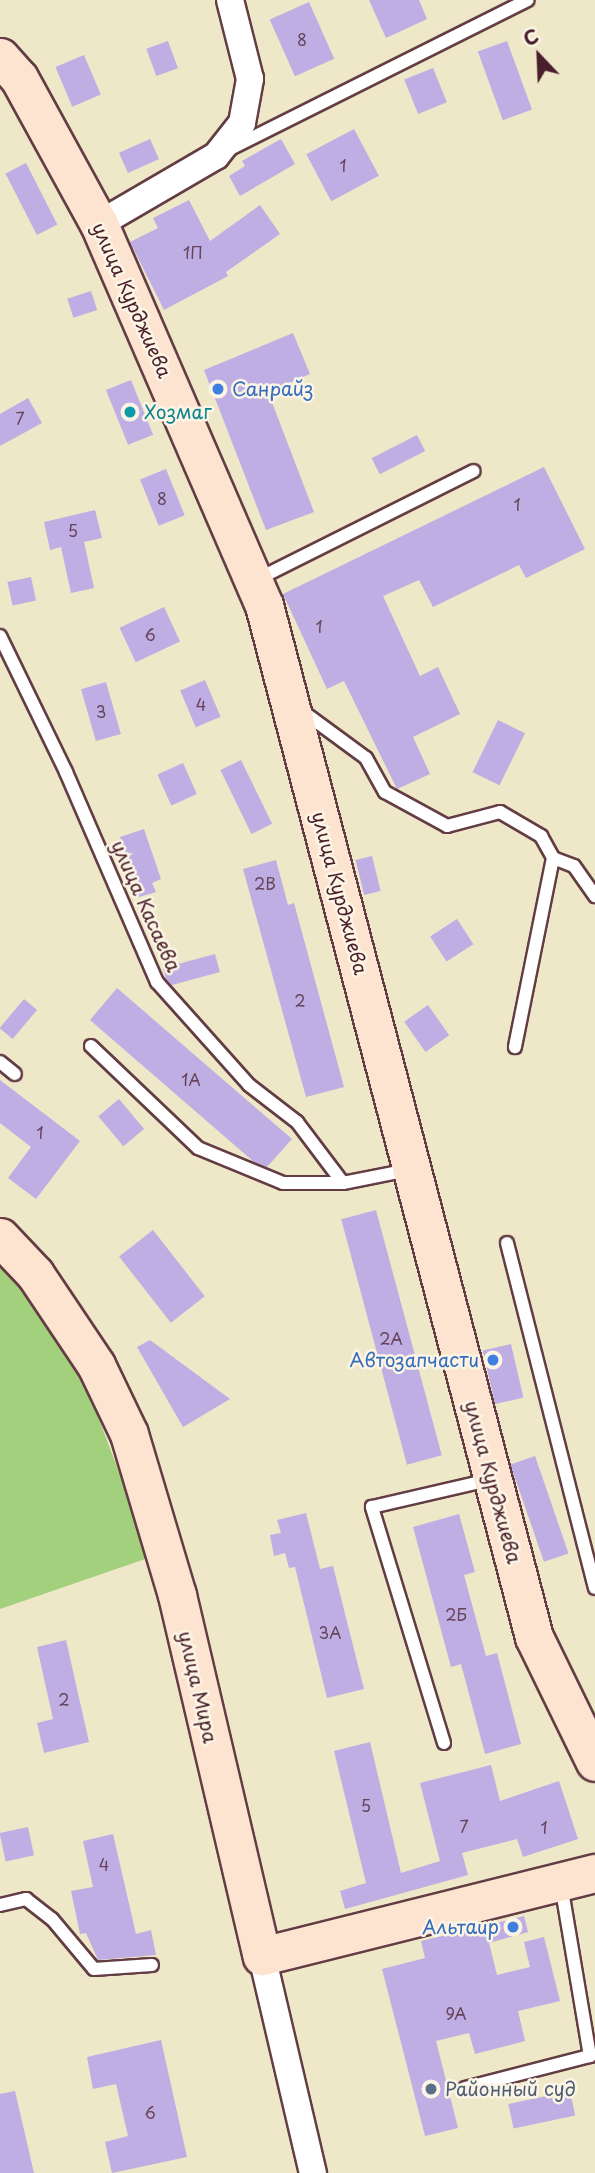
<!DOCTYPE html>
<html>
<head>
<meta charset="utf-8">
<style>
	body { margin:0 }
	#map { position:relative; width:595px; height:2173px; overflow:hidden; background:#eee7c8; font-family:"Playpen Sans",sans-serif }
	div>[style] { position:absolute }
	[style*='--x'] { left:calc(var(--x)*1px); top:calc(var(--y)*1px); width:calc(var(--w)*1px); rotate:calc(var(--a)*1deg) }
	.green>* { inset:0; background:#a3d07d }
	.building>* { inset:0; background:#beaee4; transform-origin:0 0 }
	.roads { filter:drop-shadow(2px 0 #633d43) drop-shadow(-2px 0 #633d43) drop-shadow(0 2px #633d43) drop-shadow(0 -2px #633d43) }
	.lane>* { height:12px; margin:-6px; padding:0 6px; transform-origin:6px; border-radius:6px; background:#fff }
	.street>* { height:26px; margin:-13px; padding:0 13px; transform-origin:13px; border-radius:13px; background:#fff }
	.secondary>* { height:37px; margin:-18.5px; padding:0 18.5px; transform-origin:18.5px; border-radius:18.5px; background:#fde4d0 }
	.dots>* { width:19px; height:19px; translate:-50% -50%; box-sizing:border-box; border:4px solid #fcf5e5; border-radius:50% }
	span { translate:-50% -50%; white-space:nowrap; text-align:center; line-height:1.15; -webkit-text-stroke:5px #fcf5e5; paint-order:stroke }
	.number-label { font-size:16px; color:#674359 }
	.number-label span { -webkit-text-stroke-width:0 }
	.street-label { font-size:19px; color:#4a1f2b }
	.shop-label { font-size:19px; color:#366cbe }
	.left { translate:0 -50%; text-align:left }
	.right { translate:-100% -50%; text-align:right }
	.culture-label { font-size:19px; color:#0d838f }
	.service-label { font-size:19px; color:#4e5e75 }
	.north { position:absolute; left:504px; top:21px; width:70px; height:70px; -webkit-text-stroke:5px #fcf5e5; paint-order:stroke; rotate:337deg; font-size:19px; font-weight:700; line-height:28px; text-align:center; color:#4a1f2b }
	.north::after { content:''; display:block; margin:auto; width:24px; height:32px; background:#4a1f2b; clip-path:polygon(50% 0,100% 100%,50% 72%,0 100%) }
</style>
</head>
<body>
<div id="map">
	<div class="green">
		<i style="clip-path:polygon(0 1258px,21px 1277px,80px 1369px,151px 1557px,0 1609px)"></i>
	</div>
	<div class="building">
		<i style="clip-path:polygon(369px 0,419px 0,427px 19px,386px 38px)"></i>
		<i style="left:309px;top:2px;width:62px;height:43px;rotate:66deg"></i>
		<i style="left:168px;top:41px;width:29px;height:23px;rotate:70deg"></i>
		<i style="left:507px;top:41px;width:73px;height:31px;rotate:70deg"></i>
		<i style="left:84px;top:55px;width:43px;height:31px;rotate:67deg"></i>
		<i style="left:433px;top:68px;width:37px;height:31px;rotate:68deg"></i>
		<i style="left:354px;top:129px;width:53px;height:54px;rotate:62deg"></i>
		<i style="left:150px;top:139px;width:22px;height:34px;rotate:66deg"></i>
		<i style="clip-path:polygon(281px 139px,295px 164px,240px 196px,229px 176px,245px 166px,242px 161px)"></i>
		<i style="left:26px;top:163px;width:69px;height:23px;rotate:63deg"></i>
		<i style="clip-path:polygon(189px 200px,210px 241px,260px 205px,280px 234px,226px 272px,228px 276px,164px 310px,130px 242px,158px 228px,153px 218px)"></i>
		<i style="left:91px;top:291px;width:20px;height:25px;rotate:72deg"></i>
		<i style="clip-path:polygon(293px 333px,310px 374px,268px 392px,314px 512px,266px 530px,204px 370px)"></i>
		<i style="left:131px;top:380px;width:59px;height:27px;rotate:68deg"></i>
		<i style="clip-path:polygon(28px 398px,42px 423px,0 446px,0 414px)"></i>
		<i style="left:417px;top:435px;width:18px;height:51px;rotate:63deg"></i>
		<i style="clip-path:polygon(544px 467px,585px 549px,526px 578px,519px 565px,433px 607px,419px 580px,383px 596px,420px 676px,438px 667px,460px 714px,413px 737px,430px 774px,397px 789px,344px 681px,327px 689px,283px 594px)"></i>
		<i style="left:166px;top:469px;width:50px;height:28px;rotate:68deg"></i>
		<i style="clip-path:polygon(95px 510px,102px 538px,84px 542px,94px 588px,71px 593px,61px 547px,50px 550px,44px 522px)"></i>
		<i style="left:31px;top:577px;width:24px;height:24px;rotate:78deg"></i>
		<i style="left:164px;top:607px;width:38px;height:49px;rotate:65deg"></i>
		<i style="left:205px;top:680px;width:40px;height:27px;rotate:67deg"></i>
		<i style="left:106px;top:682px;width:54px;height:26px;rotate:74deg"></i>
		<i style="left:498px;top:720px;width:30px;height:58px;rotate:26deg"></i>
		<i style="left:241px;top:760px;width:71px;height:23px;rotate:64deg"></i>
		<i style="left:183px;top:763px;width:34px;height:28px;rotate:66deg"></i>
		<i style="clip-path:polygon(144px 829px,161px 879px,152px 883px,156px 892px,139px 897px,120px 837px)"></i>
		<i style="left:372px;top:856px;width:36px;height:17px;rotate:76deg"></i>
		<i style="clip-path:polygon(276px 860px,288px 905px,294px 903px,344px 1087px,306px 1097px,243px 869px)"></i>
		<i style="left:457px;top:919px;width:30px;height:32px;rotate:57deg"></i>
		<i style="clip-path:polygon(215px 954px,220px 972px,172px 985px,166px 979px,163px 968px)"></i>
		<i style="clip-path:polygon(117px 988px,292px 1139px,267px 1167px,254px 1162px,90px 1020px)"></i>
		<i style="left:24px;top:999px;width:17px;height:38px;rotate:40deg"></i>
		<i style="left:428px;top:1005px;width:37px;height:29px;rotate:55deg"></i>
		<i style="clip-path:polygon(0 1080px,80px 1141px,36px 1199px,8px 1178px,31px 1147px,0 1123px)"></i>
		<i style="left:119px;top:1099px;width:39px;height:27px;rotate:50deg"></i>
		<i style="left:376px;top:1210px;width:254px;height:36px;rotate:75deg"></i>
		<i style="left:153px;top:1230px;width:84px;height:43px;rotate:52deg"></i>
		<i style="clip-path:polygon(150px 1340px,230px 1399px,183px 1427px,137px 1347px)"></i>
		<i style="left:511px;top:1344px;width:55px;height:29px;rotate:77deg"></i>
		<i style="left:535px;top:1456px;width:103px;height:26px;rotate:71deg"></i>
		<i style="clip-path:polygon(306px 1513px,320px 1569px,333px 1566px,364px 1689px,327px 1698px,295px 1567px,289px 1568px,285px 1553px,274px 1556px,270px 1535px,281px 1533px,277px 1520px)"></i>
		<i style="clip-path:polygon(459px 1514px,475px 1572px,464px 1575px,486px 1656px,497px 1653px,521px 1744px,485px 1754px,461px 1664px,451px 1667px,413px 1527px)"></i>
		<i style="clip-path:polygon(66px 1640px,89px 1742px,44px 1753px,37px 1723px,53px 1719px,37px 1647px)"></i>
		<i style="clip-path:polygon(370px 1742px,401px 1873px,440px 1861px,420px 1783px,491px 1765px,500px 1801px,559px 1781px,578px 1839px,523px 1857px,517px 1839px,462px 1853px,468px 1875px,345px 1909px,340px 1891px,366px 1883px,334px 1751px)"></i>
		<i style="left:28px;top:1827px;width:29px;height:29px;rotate:78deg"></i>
		<i style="clip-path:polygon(113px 1834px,136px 1934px,151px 1930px,156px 1955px,98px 1960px,86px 1933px,80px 1934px,71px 1891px,93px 1887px,83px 1841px)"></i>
		<i style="clip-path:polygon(524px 1916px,528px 1932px,489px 1943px,497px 1975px,530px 1967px,524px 1942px,544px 1937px,560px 2001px,518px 2011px,525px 2041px,475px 2054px,469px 2033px,436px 2041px,458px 2128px,425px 2136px,382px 1969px,425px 1958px,421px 1941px)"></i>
		<i style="clip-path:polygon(161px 2040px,187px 2157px,112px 2173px,105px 2142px,128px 2136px,116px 2084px,93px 2089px,87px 2057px)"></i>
		<i style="clip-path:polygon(15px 2091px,34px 2173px,0 2173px,0 2094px)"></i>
		<i style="left:570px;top:2091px;width:25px;height:63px;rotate:78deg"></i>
	</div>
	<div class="roads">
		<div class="lane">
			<i style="--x:228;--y:150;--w:335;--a:-26.6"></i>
			<i style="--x:258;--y:579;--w:241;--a:-26.6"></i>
			<i style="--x:0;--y:636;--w:151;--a:64.1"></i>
			<i style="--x:66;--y:772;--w:229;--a:66.6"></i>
			<i style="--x:157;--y:982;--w:138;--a:48.2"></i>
			<i style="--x:249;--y:1085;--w:61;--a:37.6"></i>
			<i style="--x:297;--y:1122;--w:76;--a:53"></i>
			<i style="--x:343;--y:1183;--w:66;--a:-11.3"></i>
			<i style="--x:302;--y:711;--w:79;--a:36.3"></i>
			<i style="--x:366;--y:758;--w:39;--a:61"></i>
			<i style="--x:385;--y:792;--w:71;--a:28.7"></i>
			<i style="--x:447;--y:826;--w:55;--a:-14.8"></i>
			<i style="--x:500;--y:812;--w:48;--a:30.3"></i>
			<i style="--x:541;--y:836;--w:25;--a:61"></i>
			<i style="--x:553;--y:858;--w:193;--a:101.4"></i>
			<i style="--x:553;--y:858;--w:22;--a:21"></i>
			<i style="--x:574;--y:866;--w:37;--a:55"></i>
			<i style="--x:91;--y:1046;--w:148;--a:43.6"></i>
			<i style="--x:198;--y:1148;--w:92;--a:22.4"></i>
			<i style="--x:283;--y:1183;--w:60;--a:0"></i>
			<i style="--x:0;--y:1062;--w:19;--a:39"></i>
			<i style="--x:507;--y:1243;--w:356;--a:75.7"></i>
			<i style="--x:444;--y:1743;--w:247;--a:-107"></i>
			<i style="--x:372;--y:1507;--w:120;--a:-13"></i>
			<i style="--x:0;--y:1905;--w:27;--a:-13"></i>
			<i style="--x:26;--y:1899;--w:33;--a:38"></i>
			<i style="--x:52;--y:1919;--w:65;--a:50"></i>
			<i style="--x:94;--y:1969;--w:58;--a:-3.9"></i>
			<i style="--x:465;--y:2088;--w:129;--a:-14.4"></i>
			<i style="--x:590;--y:2056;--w:173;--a:-99.6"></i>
		</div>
		<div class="street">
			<i style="--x:99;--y:224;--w:135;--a:-30.2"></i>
			<i style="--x:216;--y:156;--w:42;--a:-51.8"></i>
			<i style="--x:242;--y:123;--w:45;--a:-79.7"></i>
			<i style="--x:250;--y:79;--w:81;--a:-104.2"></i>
			<i style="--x:262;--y:1956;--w:223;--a:76.8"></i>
		</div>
		<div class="secondary">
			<i style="--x:0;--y:57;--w:28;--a:48"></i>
			<i style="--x:19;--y:78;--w:166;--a:61.3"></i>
			<i style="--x:99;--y:224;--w:415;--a:66.6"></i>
			<i style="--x:264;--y:605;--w:1067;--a:75.34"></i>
			<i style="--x:534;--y:1637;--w:139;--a:64"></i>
			<i style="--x:0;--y:1237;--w:51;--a:46.6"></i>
			<i style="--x:35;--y:1274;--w:110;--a:56.2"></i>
			<i style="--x:96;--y:1365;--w:76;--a:64.4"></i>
			<i style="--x:129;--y:1434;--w:168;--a:73.4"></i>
			<i style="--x:177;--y:1595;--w:371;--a:76.8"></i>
			<i style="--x:262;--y:1956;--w:343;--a:-14"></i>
		</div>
	</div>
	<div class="dots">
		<i style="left:218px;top:389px;background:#3f7fe0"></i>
		<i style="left:130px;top:412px;background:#0f9aa8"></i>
		<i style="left:493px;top:1360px;background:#3f7fe0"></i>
		<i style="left:513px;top:1927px;background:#3f7fe0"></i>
		<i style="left:431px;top:2089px;background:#5c6f8a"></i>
	</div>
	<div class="number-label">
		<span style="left:302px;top:39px">8</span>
		<span style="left:343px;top:165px">1</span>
		<span style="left:193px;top:252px">1П</span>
		<span style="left:20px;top:418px">7</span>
		<span style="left:162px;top:498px">8</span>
		<span style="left:517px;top:504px">1</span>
		<span style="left:73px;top:530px">5</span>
		<span style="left:319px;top:626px">1</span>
		<span style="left:150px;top:634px">6</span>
		<span style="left:201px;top:704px">4</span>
		<span style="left:101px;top:711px">3</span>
		<span style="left:265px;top:883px">2В</span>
		<span style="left:300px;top:1000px">2</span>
		<span style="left:191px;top:1079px">1А</span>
		<span style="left:40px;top:1132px">1</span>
		<span style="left:391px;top:1338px">2А</span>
		<span style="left:456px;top:1614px">2Б</span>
		<span style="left:330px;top:1632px">3А</span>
		<span style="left:64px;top:1699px">2</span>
		<span style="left:366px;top:1805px">5</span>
		<span style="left:464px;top:1826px">7</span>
		<span style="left:544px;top:1827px">1</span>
		<span style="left:104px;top:1864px">4</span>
		<span style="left:456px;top:2013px">9А</span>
		<span style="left:150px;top:2112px">6</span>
	</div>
	<div class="street-label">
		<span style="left:132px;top:300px;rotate:66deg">улица Курджиева</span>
		<span style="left:340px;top:893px;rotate:75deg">улица Курджиева</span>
		<span style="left:146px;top:906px;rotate:66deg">улица Касаева</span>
		<span style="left:493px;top:1482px;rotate:75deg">улица Курджиева</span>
		<span style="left:198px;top:1687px;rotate:77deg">улица Мира</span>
	</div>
	<div class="shop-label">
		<span class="left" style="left:232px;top:389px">Санрайз</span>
		<span class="right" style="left:479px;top:1360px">Автозапчасти</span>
		<span class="right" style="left:499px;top:1927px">Альтаир</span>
	</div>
	<div class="culture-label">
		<span class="left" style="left:144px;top:412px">Хозмаг</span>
	</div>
	<div class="service-label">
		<span class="left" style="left:445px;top:2089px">Районный суд</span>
	</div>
	<div class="north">С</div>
</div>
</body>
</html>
